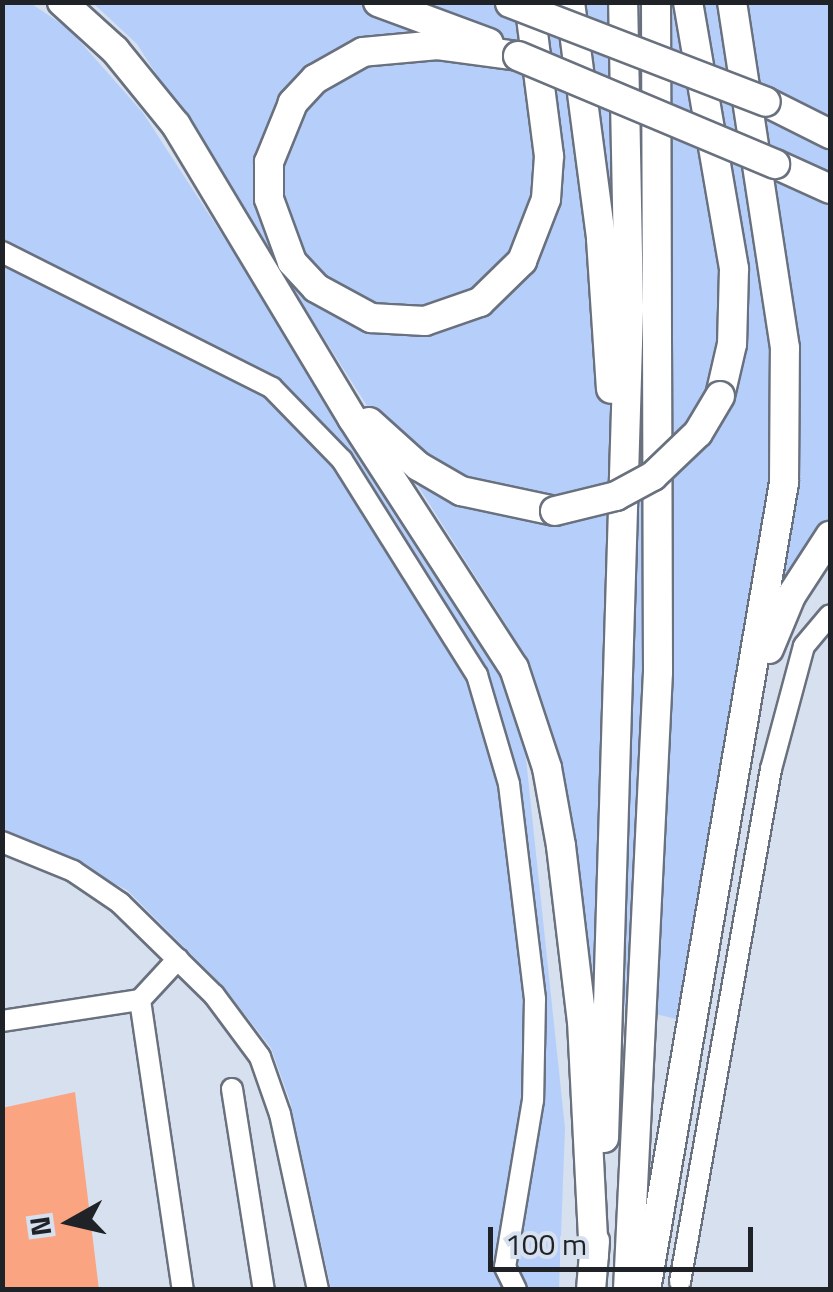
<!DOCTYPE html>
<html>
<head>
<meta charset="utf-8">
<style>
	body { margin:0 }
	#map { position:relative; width:833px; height:1292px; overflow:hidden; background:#d7e0ee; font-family:"Titillium Web",sans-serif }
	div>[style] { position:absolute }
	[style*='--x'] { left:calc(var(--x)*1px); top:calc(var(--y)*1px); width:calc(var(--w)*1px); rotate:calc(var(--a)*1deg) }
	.green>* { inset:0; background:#b6cffa }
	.building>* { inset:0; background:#fba481 }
	.roads { filter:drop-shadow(2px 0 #6a717e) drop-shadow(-2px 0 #6a717e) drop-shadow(0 2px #6a717e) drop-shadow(0 -2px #6a717e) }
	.minor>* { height:20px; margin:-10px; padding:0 10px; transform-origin:10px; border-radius:10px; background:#fff }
	.highway>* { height:28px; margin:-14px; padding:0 14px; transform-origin:14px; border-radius:14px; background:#fff }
	.bridges { filter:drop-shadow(2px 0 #6a717e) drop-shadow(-2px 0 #6a717e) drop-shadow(0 2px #6a717e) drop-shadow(0 -2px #6a717e) }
	.highway-bridge>* { height:28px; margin:-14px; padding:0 14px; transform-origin:14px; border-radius:14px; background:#fff }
	span { translate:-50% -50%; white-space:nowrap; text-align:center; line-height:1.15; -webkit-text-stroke:10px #d7e0ee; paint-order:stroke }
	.frame { position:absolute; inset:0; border:5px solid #1f2227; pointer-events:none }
	.north { position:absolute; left:20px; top:1172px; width:100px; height:100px; -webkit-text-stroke:8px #d7e0ee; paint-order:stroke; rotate:262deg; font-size:28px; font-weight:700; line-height:40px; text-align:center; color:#1f2227 }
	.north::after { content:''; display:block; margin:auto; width:35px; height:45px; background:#1f2227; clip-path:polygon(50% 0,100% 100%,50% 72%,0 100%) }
	.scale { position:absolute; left:488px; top:1227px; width:265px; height:45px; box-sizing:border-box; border:5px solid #1f2227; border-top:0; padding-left:12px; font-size:30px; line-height:35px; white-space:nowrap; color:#1f2227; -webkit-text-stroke:8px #d7e0ee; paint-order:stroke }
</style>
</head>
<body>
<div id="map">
	<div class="green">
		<i style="clip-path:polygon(29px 2px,69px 29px,143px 113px,489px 645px,521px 711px,565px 1128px,559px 1289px,331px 1289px,290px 1101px,271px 1048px,223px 986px,127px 890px,3px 829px,2px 3px)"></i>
		<i style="clip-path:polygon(93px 3px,830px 3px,830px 526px,780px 598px,708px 855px,676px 1019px,595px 999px,572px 825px,545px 714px,507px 626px,137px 44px)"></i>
	</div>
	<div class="building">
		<i style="clip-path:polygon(75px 1092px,99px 1290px,2px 1290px,2px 1108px)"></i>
	</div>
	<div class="roads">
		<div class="minor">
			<i style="--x:2;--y:252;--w:302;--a:26.7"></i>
			<i style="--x:272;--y:388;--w:100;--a:45.8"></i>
			<i style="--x:342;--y:460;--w:254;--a:57.9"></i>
			<i style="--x:477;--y:675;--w:114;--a:73.6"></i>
			<i style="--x:509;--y:784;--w:217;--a:83.1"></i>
			<i style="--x:535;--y:999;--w:101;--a:91.1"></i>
			<i style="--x:533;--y:1100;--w:169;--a:99.5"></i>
			<i style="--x:505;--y:1267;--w:25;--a:64"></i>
			<i style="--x:2;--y:842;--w:77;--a:22.2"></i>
			<i style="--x:73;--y:871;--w:57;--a:34.2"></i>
			<i style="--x:120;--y:903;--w:132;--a:44.4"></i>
			<i style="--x:214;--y:995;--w:77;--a:53.4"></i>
			<i style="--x:260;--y:1057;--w:60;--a:70.7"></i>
			<i style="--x:280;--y:1114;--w:180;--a:77.8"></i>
			<i style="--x:140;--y:1000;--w:56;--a:-47.2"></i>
			<i style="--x:2;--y:1021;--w:140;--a:-8.7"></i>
			<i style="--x:140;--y:1000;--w:293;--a:81.6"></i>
			<i style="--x:232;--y:1089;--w:204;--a:81"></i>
			<i style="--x:680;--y:1282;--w:521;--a:-79.94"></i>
			<i style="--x:771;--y:769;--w:127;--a:-75"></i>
			<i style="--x:804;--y:646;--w:40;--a:-50"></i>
		</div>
		<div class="highway">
			<i style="--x:62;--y:2;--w:72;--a:42.2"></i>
			<i style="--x:115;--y:50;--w:97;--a:50.9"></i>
			<i style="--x:176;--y:125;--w:342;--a:59"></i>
			<i style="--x:352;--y:418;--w:298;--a:57.1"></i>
			<i style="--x:514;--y:668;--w:105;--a:71.7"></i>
			<i style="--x:547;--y:768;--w:79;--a:79.8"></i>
			<i style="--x:561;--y:846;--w:176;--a:83.2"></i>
			<i style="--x:582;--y:1021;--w:235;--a:87.1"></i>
			<i style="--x:378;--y:2;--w:118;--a:20.3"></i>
			<i style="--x:570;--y:2;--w:239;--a:82.5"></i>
			<i style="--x:601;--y:239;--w:150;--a:86.2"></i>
			<i style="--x:688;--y:2;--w:271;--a:80.2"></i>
			<i style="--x:734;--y:269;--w:75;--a:91.5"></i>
			<i style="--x:732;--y:344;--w:53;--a:103"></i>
			<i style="--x:518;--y:56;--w:81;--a:-172.2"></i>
			<i style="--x:438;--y:45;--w:75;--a:174.7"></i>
			<i style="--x:363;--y:52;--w:55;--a:150.6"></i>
			<i style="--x:315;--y:79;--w:33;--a:133"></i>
			<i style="--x:293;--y:103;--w:64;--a:112.1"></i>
			<i style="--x:269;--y:162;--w:37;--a:90"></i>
			<i style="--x:269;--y:199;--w:67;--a:69.9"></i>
			<i style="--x:292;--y:262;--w:35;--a:47"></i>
			<i style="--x:316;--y:288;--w:63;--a:28.6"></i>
			<i style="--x:371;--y:318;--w:54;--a:3.2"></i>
			<i style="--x:425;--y:321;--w:58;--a:-19.1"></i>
			<i style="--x:480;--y:302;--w:59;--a:-44.3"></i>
			<i style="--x:522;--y:261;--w:66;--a:-68.8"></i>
			<i style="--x:546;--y:199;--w:43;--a:-86"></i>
			<i style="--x:549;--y:156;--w:155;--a:-97.4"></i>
			<i style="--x:766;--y:102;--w:72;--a:26.6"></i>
			<i style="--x:775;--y:164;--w:60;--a:24.4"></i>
			<i style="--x:369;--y:422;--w:66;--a:41.9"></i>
			<i style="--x:418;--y:466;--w:50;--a:30.2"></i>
			<i style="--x:461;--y:491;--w:96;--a:12"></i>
			<i style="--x:769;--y:649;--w:57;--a:-67.5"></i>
			<i style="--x:791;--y:596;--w:72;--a:-57"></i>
			<i style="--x:604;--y:1138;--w:830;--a:-88.27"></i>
			<i style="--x:629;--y:308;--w:306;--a:-91.1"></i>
			<i style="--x:591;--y:1290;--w:49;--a:-85.3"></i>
			<i style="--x:628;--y:1290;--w:619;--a:-87.22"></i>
			<i style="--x:658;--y:672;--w:670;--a:-90.17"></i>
			<i style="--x:646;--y:1290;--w:819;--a:-80.3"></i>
			<i style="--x:784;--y:483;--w:135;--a:-89.6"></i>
			<i style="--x:785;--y:348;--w:350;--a:-98.7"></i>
		</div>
	</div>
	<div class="bridges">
		<div class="highway-bridge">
			<i style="--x:510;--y:3;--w:274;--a:21.1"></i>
			<i style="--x:518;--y:56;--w:279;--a:22.8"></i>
			<i style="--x:555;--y:511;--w:63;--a:-13.8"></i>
			<i style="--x:616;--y:496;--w:42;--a:-28.4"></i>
			<i style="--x:653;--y:476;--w:62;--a:-43.7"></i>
			<i style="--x:698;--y:433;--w:43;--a:-59.3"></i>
		</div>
	</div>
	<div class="frame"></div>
	<div class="north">N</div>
	<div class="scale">100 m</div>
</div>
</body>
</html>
